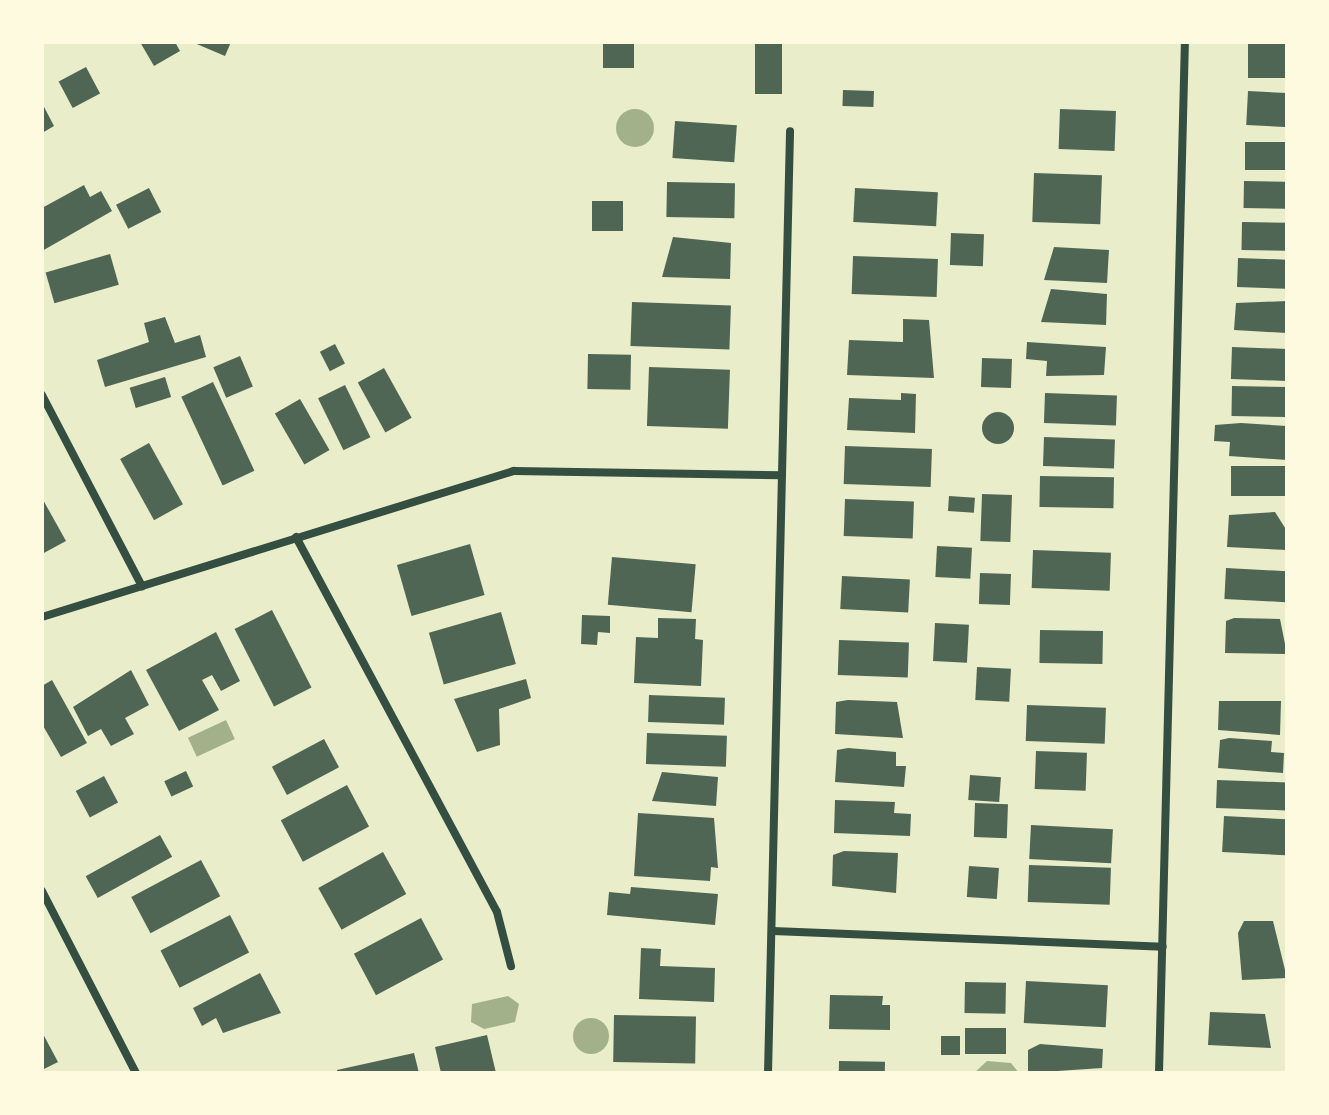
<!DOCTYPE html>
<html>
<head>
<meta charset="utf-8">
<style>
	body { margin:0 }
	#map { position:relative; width:1329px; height:1115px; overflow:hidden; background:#e9edc9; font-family:Spectral,serif }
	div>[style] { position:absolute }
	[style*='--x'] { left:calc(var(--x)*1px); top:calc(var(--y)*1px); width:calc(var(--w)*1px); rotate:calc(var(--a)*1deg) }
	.water>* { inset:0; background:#a3b18a; transform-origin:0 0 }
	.round { border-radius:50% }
	.building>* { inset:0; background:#4f6655; transform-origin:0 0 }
	.minor>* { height:8px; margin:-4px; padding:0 4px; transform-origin:4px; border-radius:4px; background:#344e41 }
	span { translate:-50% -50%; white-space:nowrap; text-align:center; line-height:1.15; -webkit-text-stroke:6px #fefae0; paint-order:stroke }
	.frame { position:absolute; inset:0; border:44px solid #fefae0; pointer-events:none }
</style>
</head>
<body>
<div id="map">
	<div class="water">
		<i class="round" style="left:616px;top:109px;width:38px;height:38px"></i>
		<i style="left:226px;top:720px;width:21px;height:42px;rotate:65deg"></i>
		<i style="clip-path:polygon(508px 996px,519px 1004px,515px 1022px,484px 1029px,471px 1022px,472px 1004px)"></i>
		<i class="round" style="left:573px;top:1018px;width:36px;height:36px"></i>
		<i style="clip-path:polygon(987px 1061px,1011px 1063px,1019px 1073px,974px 1073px)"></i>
	</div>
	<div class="building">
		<i style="clip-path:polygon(140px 42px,175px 42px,180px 51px,154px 66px)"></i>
		<i style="clip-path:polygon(192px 42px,231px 42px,225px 56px)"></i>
		<i style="left:603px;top:42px;width:31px;height:26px"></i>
		<i style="left:755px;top:42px;width:27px;height:52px"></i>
		<i style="left:1248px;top:42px;width:39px;height:36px"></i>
		<i style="left:86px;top:67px;width:30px;height:31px;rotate:62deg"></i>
		<i style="left:843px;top:90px;width:31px;height:16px;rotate:2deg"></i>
		<i style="left:1248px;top:91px;width:39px;height:34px;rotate:3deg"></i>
		<i style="clip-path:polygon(42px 103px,54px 126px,42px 133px)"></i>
		<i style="left:1060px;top:109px;width:56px;height:40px;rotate:2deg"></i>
		<i style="left:675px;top:121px;width:62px;height:37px;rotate:4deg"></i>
		<i style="left:1245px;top:142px;width:42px;height:28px"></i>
		<i style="left:1034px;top:173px;width:68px;height:49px;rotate:2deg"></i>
		<i style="left:1244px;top:181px;width:43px;height:27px;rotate:1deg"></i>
		<i style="left:667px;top:182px;width:68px;height:35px;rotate:1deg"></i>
		<i style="clip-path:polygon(84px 185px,90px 197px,101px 191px,112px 211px,42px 251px,42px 208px)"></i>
		<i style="left:149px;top:188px;width:27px;height:37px;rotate:63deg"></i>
		<i style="left:855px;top:188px;width:83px;height:34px;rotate:3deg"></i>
		<i style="left:592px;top:201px;width:31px;height:30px"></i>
		<i style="left:1242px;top:222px;width:45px;height:28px;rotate:1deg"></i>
		<i style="left:951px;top:233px;width:33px;height:32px;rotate:2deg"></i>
		<i style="clip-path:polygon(673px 237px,731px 243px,730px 279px,662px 277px)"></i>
		<i style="clip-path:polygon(1054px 247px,1109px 250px,1107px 283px,1044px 280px)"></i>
		<i style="left:110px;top:254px;width:32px;height:67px;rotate:74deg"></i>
		<i style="left:853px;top:256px;width:85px;height:38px;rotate:2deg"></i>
		<i style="left:1238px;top:258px;width:49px;height:29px;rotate:2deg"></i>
		<i style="clip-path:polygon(1051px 289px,1107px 294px,1106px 325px,1041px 322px)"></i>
		<i style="clip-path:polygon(1287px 301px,1287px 333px,1234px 330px,1236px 303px)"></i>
		<i style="left:632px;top:302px;width:99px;height:44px;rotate:2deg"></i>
		<i style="clip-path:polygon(165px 317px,175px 343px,200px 335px,206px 357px,105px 387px,97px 360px,149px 342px,144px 323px)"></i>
		<i style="clip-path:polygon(903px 319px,929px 320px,934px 378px,847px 375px,849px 340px,903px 342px)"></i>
		<i style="clip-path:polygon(1027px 342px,1106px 347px,1104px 375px,1046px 376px,1047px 361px,1026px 359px)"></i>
		<i style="left:335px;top:344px;width:22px;height:17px;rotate:63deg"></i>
		<i style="left:1232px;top:347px;width:55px;height:32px;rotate:2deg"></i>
		<i style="left:588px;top:354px;width:43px;height:35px;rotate:1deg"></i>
		<i style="left:240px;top:356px;width:33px;height:29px;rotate:67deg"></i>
		<i style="left:982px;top:358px;width:30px;height:29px;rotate:2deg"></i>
		<i style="left:649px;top:367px;width:81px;height:59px;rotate:2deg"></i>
		<i style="left:384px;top:368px;width:57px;height:30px;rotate:61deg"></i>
		<i style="left:165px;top:377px;width:21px;height:37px;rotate:73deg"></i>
		<i style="left:213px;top:382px;width:98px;height:35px;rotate:65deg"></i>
		<i style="left:345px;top:385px;width:58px;height:30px;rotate:64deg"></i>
		<i style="left:1232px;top:386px;width:55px;height:30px;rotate:1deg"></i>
		<i style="clip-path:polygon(901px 393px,916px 394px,915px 433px,847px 430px,849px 398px,901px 400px)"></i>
		<i style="left:1045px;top:393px;width:72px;height:30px;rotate:2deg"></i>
		<i style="left:300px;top:399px;width:59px;height:29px;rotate:60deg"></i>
		<i class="round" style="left:982px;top:412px;width:32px;height:32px"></i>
		<i style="clip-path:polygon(1241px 423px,1287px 426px,1287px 460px,1229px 456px,1230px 442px,1214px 441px,1215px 425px)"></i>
		<i style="left:1044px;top:437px;width:71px;height:29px;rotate:2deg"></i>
		<i style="left:149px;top:443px;width:70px;height:33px;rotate:61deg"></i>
		<i style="left:845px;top:446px;width:87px;height:38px;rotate:2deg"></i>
		<i style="left:1231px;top:466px;width:56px;height:30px"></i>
		<i style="left:1040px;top:476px;width:74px;height:31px;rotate:1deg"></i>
		<i style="left:982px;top:494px;width:30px;height:47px;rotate:2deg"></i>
		<i style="left:949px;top:496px;width:26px;height:15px;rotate:4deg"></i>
		<i style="clip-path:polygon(42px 498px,66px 541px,42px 554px)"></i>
		<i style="left:845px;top:499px;width:69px;height:37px;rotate:2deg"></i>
		<i style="clip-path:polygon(1275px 512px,1287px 531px,1287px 550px,1227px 547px,1229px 515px)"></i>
		<i style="left:470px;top:544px;width:53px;height:76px;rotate:74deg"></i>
		<i style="left:937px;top:546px;width:35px;height:31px;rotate:3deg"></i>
		<i style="left:1033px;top:550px;width:78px;height:38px;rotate:2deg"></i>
		<i style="left:612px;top:557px;width:84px;height:48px;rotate:5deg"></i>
		<i style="left:1226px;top:568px;width:61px;height:31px;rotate:3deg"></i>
		<i style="left:980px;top:573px;width:31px;height:31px;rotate:2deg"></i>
		<i style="left:842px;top:576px;width:68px;height:33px;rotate:3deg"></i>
		<i style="left:272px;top:610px;width:87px;height:42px;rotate:63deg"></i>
		<i style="left:501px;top:612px;width:54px;height:75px;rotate:74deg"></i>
		<i style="clip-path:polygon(582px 615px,610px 616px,610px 633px,598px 632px,597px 645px,581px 644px)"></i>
		<i style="clip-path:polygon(658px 618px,696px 619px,695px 639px,703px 640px,701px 686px,634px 683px,636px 637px,658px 638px)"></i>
		<i style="clip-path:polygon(1234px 618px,1280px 619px,1287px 654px,1225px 653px,1226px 621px)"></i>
		<i style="left:935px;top:623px;width:34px;height:38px;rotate:3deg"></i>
		<i style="left:1040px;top:630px;width:63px;height:33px;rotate:1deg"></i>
		<i style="clip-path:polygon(216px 632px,240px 681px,221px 691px,212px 675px,202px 680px,219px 710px,179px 731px,146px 670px)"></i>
		<i style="left:839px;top:640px;width:70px;height:35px;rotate:2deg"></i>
		<i style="left:977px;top:667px;width:34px;height:33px;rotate:3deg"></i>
		<i style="clip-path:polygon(131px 670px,149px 705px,125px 718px,134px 734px,111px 746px,101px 729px,88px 736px,73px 707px)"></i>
		<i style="clip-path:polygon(526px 679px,531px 698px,499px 709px,500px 745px,477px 752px,454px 699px)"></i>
		<i style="clip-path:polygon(52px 680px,87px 743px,61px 757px,42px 724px,42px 686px)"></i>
		<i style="left:649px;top:695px;width:76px;height:27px;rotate:2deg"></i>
		<i style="clip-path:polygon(848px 700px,897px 702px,903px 738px,835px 734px,836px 702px)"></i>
		<i style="clip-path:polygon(1219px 701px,1281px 701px,1280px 735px,1218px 730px)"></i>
		<i style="left:1027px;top:705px;width:79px;height:36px;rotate:2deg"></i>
		<i style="left:647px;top:733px;width:80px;height:31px;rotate:2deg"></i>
		<i style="clip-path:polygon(1229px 738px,1272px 741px,1271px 752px,1284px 753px,1283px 773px,1218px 768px,1220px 740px)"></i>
		<i style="left:324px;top:739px;width:32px;height:59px;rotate:62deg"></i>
		<i style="clip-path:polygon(848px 748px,896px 752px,896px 766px,906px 766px,904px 787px,835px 782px,837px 750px)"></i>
		<i style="left:1036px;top:751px;width:51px;height:38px;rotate:2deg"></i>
		<i style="left:186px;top:771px;width:17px;height:24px;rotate:65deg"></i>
		<i style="clip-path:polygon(662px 772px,718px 777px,716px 806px,652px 801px)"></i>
		<i style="left:970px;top:775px;width:31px;height:25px;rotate:4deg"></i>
		<i style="left:104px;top:776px;width:30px;height:32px;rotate:62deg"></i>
		<i style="left:1217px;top:780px;width:70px;height:28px;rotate:2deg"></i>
		<i style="left:347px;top:785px;width:47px;height:75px;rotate:62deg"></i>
		<i style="clip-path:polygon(835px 800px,895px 802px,894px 813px,911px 814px,910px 836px,834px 833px)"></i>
		<i style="left:975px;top:803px;width:33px;height:34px;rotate:2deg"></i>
		<i style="clip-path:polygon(638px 813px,714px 818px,718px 868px,711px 867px,710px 881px,634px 876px)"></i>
		<i style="left:1224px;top:816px;width:63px;height:36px;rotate:3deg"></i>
		<i style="left:1031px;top:825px;width:82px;height:34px;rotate:3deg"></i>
		<i style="left:160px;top:835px;width:25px;height:85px;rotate:61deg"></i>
		<i style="clip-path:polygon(844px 851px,898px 853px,896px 893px,832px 886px,833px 855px)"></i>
		<i style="left:383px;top:852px;width:48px;height:74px;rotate:61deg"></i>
		<i style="left:201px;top:860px;width:41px;height:79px;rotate:62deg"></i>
		<i style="left:1029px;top:865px;width:82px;height:37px;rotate:2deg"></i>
		<i style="left:969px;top:866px;width:30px;height:31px;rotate:4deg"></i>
		<i style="clip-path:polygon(631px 887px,718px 894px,715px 925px,607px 915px,609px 892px,630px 894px)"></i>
		<i style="left:230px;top:915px;width:42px;height:78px;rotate:63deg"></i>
		<i style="left:421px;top:918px;width:47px;height:76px;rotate:62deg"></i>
		<i style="clip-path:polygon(1244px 921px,1273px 921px,1287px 978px,1242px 980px,1238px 933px)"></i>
		<i style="clip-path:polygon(641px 948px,661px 949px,660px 966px,715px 968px,714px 1002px,639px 999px)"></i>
		<i style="clip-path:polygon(260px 973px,281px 1013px,223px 1033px,216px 1018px,202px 1026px,193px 1008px)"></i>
		<i style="left:1026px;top:981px;width:82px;height:42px;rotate:3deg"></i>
		<i style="left:965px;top:982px;width:41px;height:31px;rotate:1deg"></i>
		<i style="clip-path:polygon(830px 995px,883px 996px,882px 1005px,890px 1005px,890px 1030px,829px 1029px)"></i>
		<i style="clip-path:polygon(1210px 1012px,1265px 1014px,1271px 1048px,1208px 1045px)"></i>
		<i style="left:614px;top:1015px;width:82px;height:47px;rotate:1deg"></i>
		<i style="left:965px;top:1028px;width:41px;height:26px"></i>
		<i style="clip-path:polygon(42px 1032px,58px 1062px,42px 1070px)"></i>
		<i style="clip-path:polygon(487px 1035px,496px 1073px,441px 1073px,435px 1047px)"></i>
		<i style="left:941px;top:1036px;width:19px;height:19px"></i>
		<i style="clip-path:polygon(1040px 1044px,1103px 1049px,1102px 1068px,1028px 1073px,1028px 1050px)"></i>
		<i style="clip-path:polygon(414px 1053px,419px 1073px,337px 1073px,337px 1070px)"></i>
		<i style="left:839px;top:1061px;width:46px;height:12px;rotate:1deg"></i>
	</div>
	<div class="minor">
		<i style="--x:42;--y:395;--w:216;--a:62.4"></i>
		<i style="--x:296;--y:537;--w:425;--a:61.8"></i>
		<i style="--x:497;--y:912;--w:56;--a:75.5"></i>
		<i style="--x:42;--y:617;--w:494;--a:-17.2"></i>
		<i style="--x:514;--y:471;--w:268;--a:0.9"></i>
		<i style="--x:42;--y:891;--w:205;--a:62.7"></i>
		<i style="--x:773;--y:931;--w:390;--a:2.3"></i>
		<i style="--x:768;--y:1073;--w:942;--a:-88.66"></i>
		<i style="--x:1159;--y:1073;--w:1031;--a:-88.56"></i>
	</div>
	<div class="frame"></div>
</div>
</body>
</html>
